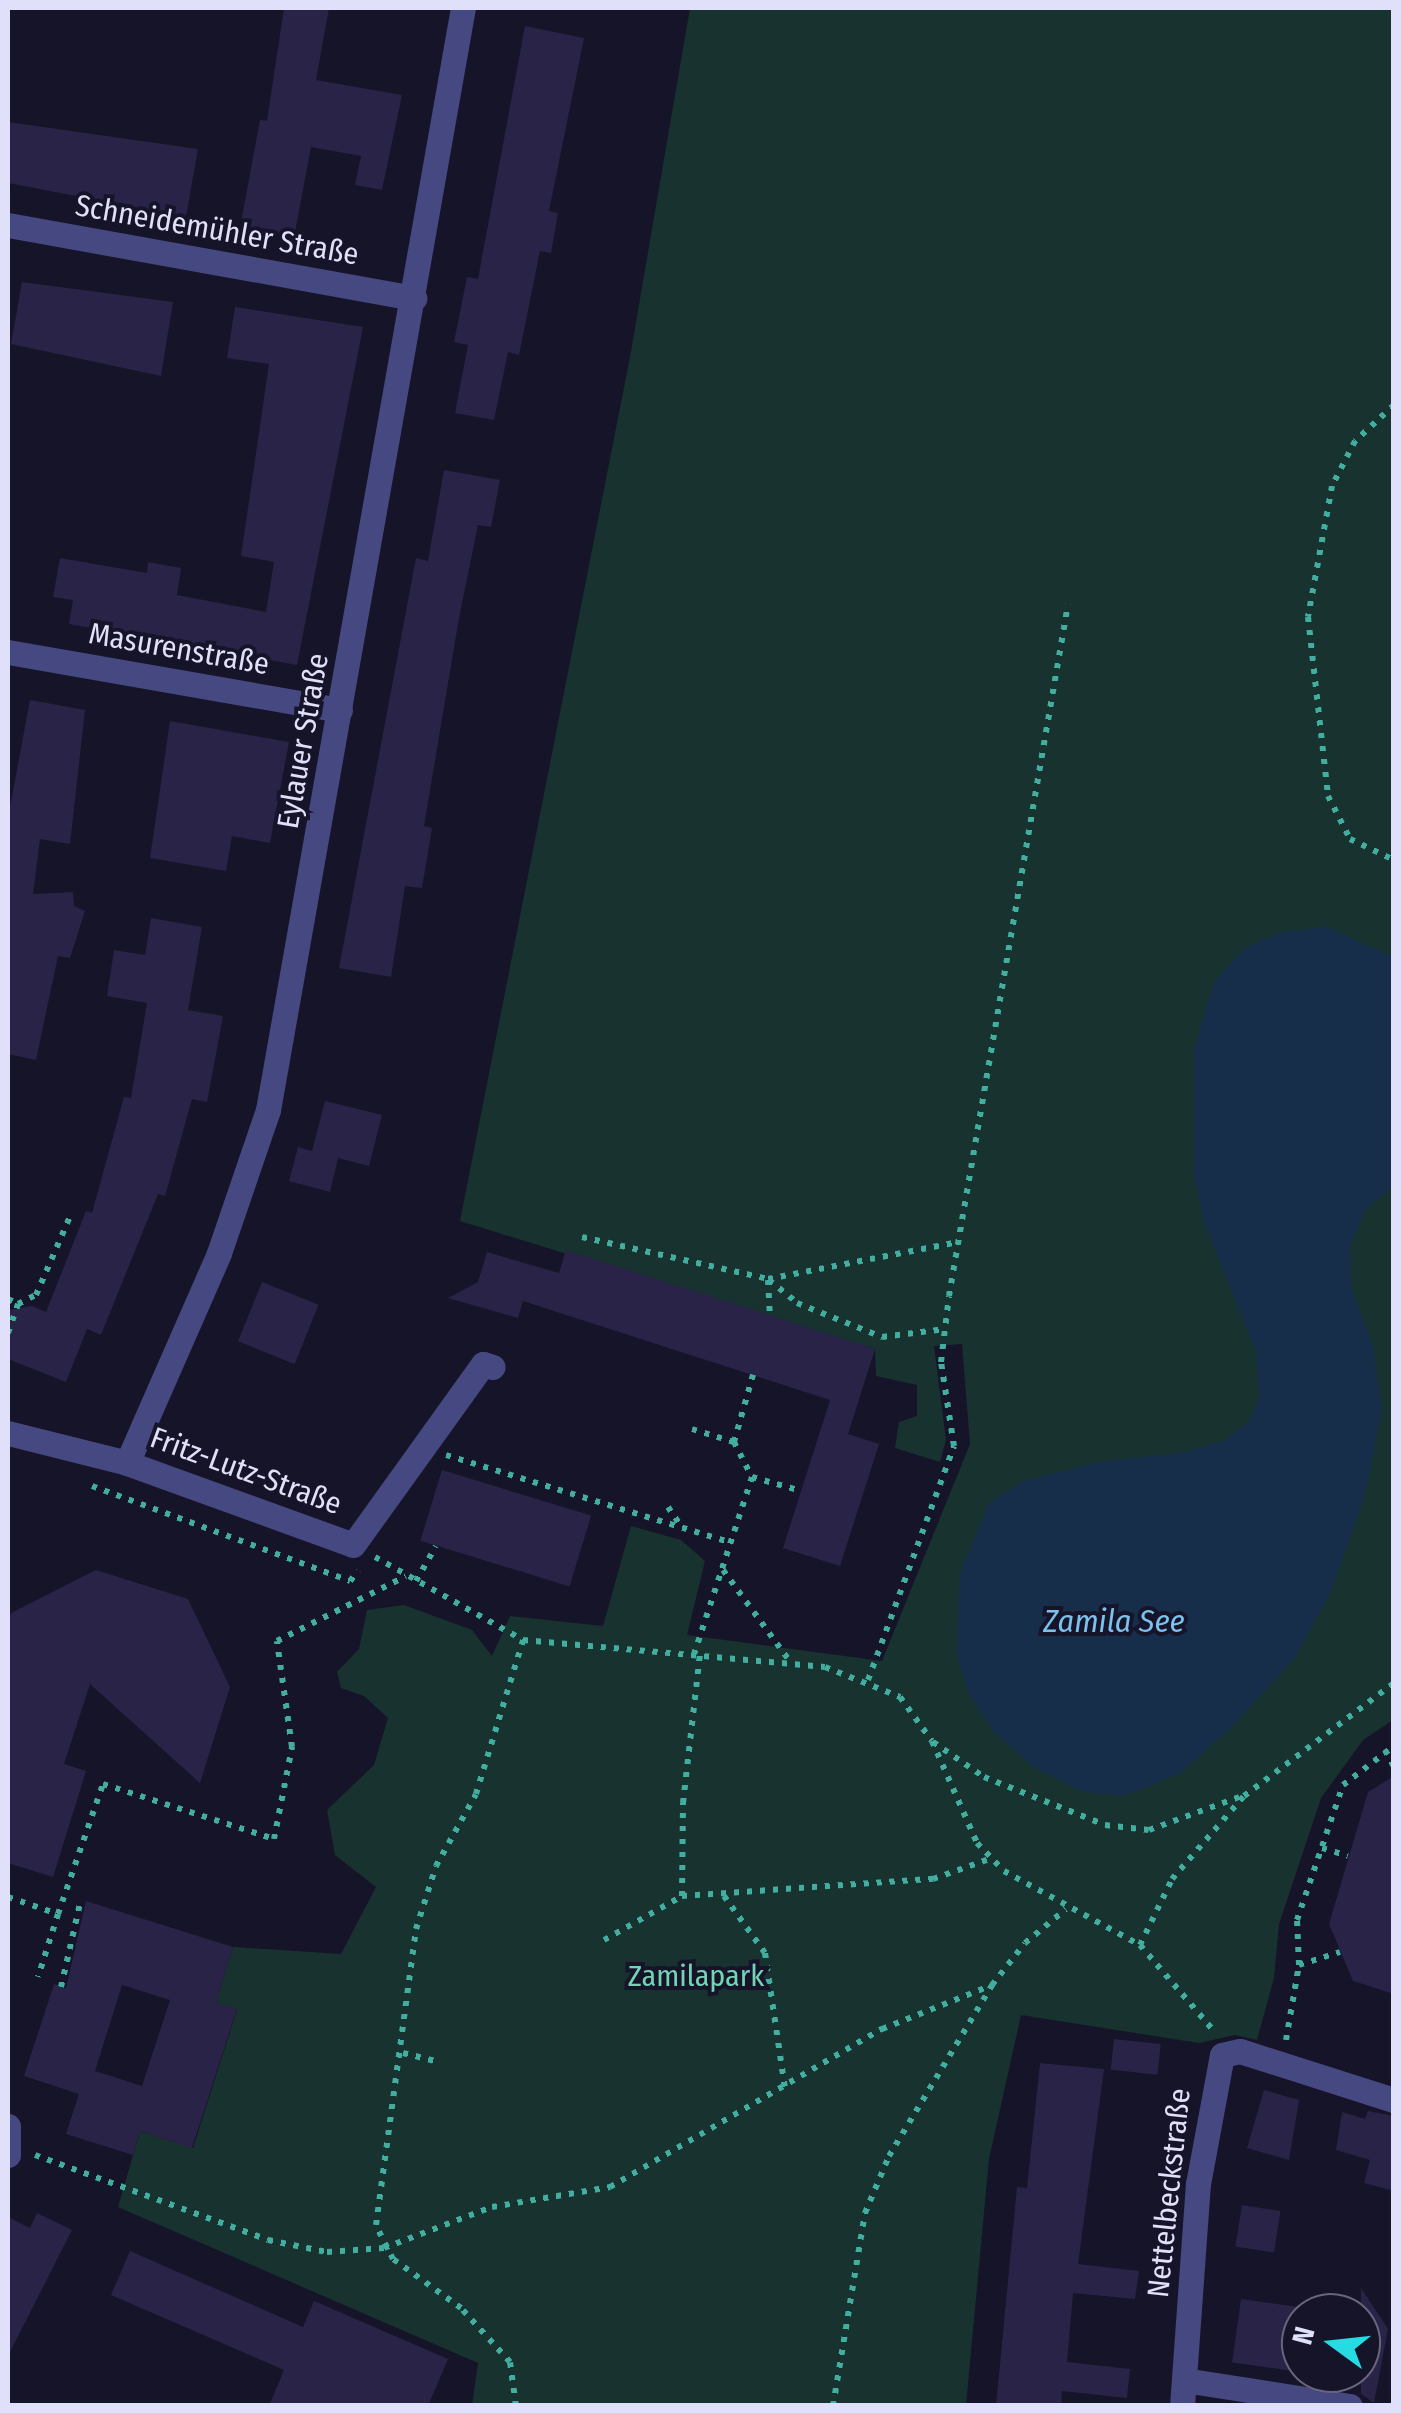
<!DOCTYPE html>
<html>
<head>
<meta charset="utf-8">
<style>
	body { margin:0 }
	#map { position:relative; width:1401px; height:2413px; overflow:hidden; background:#161429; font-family:"Fira Sans Condensed",sans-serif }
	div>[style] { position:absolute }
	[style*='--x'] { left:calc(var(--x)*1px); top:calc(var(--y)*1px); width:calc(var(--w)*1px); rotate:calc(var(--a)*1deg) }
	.green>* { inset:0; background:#18322f }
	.water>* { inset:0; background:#172e4a }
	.building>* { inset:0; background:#282347; transform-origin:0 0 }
	.path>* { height:6px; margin-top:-3px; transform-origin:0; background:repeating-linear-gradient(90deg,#41aea0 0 5px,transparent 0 13px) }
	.minor>* { height:25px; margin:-12.5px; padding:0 12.5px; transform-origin:12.5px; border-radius:12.5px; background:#464881 }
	span { translate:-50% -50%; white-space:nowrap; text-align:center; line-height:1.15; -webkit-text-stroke:8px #161429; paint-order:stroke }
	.street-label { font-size:30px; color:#e1e0fb }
	.park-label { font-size:30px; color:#74d3b4 }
	.water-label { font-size:32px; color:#7bc1ee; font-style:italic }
	.frame { position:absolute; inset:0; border:10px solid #e1e0fb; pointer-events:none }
	.north { position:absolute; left:1281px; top:2293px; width:100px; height:100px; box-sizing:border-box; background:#161429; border:2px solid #67667d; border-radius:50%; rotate:285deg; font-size:28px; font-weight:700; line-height:40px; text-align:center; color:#e1e0fb }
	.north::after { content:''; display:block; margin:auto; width:35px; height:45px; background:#25dce2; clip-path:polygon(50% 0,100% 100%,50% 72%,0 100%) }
</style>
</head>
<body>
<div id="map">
	<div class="green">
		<i style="clip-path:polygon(690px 8px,1393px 8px,1393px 1720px,1363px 1740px,1321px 1798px,1279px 1924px,1274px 1978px,1257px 2040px,1235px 2035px,1199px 2043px,1021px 2015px,989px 2159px,966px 2405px,472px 2405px,478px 2363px,118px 2207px,140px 2131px,193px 2148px,237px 2010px,216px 2002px,233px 1947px,341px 1954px,376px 1887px,335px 1855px,327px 1810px,374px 1765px,388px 1718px,364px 1696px,341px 1688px,337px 1672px,359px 1649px,367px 1610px,404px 1605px,472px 1630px,492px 1656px,510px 1616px,603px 1626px,631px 1526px,681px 1540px,705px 1561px,687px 1635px,882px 1661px,970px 1444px,962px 1344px,934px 1346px,946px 1440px,940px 1462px,895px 1448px,899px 1422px,917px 1416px,917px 1385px,876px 1376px,875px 1349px,460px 1221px,630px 357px)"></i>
	</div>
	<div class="water">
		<i style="clip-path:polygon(1326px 927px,1393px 957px,1393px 1186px,1366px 1209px,1350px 1247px,1351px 1287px,1373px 1347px,1382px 1410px,1365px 1496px,1329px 1596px,1294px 1659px,1230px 1729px,1182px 1772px,1124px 1796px,1084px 1792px,1034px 1767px,995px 1733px,969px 1695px,956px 1653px,960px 1573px,989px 1503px,1023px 1481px,1099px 1462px,1186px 1452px,1223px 1441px,1249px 1422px,1259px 1397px,1256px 1352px,1204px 1222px,1194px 1177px,1194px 1049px,1214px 982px,1244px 948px,1282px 932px)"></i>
	</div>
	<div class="building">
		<i style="clip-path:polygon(284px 8px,329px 8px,316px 80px,402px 95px,382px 190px,355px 185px,361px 156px,311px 147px,294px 237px,240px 228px,260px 120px,267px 121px)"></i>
		<i style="clip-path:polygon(525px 26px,584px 38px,549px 211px,558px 213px,551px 253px,540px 251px,519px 355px,508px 352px,494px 420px,455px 413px,468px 345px,454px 342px,467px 277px,478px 279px)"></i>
		<i style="clip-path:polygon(8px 122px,198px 149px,186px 217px,8px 183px)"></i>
		<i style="clip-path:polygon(22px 282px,173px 302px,161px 376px,11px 344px)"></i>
		<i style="clip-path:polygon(235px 307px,363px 327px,297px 665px,69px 624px,73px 600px,53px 597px,60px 558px,147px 573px,148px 562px,181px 568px,177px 595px,266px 612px,274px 562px,241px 556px,269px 364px,227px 358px)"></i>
		<i style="clip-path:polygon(444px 470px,500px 480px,491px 527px,478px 525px,459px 618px,424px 826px,432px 828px,422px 888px,405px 886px,391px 977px,339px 968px,416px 558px,428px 561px)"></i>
		<i style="clip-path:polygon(30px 700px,85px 710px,70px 844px,40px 839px,33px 894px,73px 892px,74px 906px,85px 911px,70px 958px,58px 956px,36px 1060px,8px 1054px,8px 818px)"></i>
		<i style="clip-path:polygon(170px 721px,289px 742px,270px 843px,232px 836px,226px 871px,150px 858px)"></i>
		<i style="clip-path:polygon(151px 918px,202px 927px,188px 1010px,223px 1016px,207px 1102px,192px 1099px,165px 1196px,158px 1194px,101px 1335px,87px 1329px,66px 1382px,8px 1359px,8px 1310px,32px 1306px,46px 1312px,86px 1211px,92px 1213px,124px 1097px,131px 1098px,147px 1003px,107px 996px,114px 950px,145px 955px)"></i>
		<i style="clip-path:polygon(325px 1101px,382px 1115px,369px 1166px,338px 1158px,330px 1192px,289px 1181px,298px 1147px,312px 1151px)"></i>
		<i style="clip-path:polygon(566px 1250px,875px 1349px,848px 1434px,879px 1444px,840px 1566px,783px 1548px,830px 1400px,523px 1301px,518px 1318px,448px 1298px,478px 1282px,487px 1252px,559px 1273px)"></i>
		<i style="left:262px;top:1282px;width:61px;height:64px;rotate:22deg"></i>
		<i style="left:442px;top:1470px;width:156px;height:74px;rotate:17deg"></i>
		<i style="clip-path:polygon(96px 1570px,188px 1599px,230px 1687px,200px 1783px,90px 1684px,64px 1764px,86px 1771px,53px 1877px,8px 1863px,8px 1624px,11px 1613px)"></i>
		<i style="clip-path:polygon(1394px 1776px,1394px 1994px,1353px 1981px,1329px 1924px,1368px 1792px)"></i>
		<i style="clip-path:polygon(evenodd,86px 1901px,233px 1947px,216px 2002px,237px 2009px,192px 2148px,140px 2131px,133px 2155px,66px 2134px,79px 2094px,24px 2076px,54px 1984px,66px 1988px,86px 1901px,122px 1985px,170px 2000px,142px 2086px,95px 2071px,122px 1985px)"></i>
		<i style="left:1114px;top:2039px;width:47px;height:31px;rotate:6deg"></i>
		<i style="clip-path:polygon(1040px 2063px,1104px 2069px,1078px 2264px,1139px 2271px,1135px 2299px,1073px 2293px,1067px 2362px,1130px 2369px,1127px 2398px,1062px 2391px,1061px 2406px,996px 2406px,1017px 2187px,1027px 2188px)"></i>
		<i style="clip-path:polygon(1264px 2090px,1299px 2100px,1289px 2160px,1247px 2148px)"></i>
		<i style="clip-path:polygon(1368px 2111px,1394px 2116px,1394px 2191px,1364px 2183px,1370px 2160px,1336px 2150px,1342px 2112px,1365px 2119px)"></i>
		<i style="left:1242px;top:2205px;width:39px;height:42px;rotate:9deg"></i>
		<i style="clip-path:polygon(37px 2213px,72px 2230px,8px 2356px,8px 2217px,30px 2228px)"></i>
		<i style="clip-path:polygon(130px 2251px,303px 2327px,314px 2301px,448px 2359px,428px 2406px,269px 2406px,284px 2370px,111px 2295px)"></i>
		<i style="clip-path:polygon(1361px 2288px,1388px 2329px,1374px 2403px,1361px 2394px)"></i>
		<i style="left:1241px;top:2299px;width:58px;height:64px;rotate:8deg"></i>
	</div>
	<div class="path">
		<i style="--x:1394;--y:405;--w:53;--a:137.3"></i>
		<i style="--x:1355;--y:441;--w:51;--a:117.1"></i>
		<i style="--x:1332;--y:486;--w:133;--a:100.4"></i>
		<i style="--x:1308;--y:617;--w:180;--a:83.6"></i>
		<i style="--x:1328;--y:796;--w:48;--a:62.9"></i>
		<i style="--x:1350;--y:839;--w:49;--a:25.5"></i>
		<i style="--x:582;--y:1237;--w:191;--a:12.7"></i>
		<i style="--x:768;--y:1279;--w:194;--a:-11"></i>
		<i style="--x:768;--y:1280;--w:36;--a:87"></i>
		<i style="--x:769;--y:1280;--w:36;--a:39"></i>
		<i style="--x:797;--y:1303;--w:92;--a:21.8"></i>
		<i style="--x:882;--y:1337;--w:64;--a:-7.2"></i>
		<i style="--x:8;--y:1299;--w:11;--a:27"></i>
		<i style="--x:8;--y:1333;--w:31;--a:-71"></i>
		<i style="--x:18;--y:1304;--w:20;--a:-27"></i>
		<i style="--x:36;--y:1295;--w:88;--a:-66.6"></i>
		<i style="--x:692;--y:1429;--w:44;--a:17.2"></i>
		<i style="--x:734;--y:1442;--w:39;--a:63"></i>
		<i style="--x:752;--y:1477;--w:186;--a:108.1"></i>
		<i style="--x:734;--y:1442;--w:70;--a:-74.2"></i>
		<i style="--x:446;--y:1455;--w:299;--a:17.1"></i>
		<i style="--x:752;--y:1477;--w:51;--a:15.9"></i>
		<i style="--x:92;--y:1486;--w:275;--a:20.2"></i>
		<i style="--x:350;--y:1581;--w:13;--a:-51"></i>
		<i style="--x:668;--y:1507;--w:22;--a:56"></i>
		<i style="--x:375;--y:1557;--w:170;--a:29.3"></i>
		<i style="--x:523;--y:1640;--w:303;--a:5.1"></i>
		<i style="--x:825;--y:1667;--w:81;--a:21.8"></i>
		<i style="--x:900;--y:1697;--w:54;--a:54"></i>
		<i style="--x:932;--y:1741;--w:111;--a:66.2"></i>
		<i style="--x:977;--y:1843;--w:39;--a:46"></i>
		<i style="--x:1004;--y:1871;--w:155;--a:28.6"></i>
		<i style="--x:1140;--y:1945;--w:113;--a:49.3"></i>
		<i style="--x:723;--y:1570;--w:115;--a:53.8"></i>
		<i style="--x:416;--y:1581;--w:40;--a:-60.3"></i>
		<i style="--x:868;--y:1680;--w:249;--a:-69.8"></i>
		<i style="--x:954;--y:1446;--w:85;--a:-98.8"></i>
		<i style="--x:941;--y:1362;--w:66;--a:-83.1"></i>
		<i style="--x:949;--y:1296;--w:702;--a:-80.24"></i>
		<i style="--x:933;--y:1742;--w:62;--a:34.5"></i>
		<i style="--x:984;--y:1777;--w:130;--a:21.6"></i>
		<i style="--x:1105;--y:1825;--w:44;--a:6.5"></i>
		<i style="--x:1149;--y:1830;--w:96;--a:-20.1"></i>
		<i style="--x:1385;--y:1750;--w:19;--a:62"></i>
		<i style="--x:1322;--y:1848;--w:27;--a:17"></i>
		<i style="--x:682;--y:1896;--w:93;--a:-89.4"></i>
		<i style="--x:683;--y:1803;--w:150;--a:-83.5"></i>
		<i style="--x:724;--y:1896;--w:70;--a:54.3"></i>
		<i style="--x:765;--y:1953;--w:137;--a:81.6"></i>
		<i style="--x:8;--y:1897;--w:53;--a:18.8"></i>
		<i style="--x:58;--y:1914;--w:66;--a:107.6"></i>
		<i style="--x:58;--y:1914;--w:138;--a:-70.9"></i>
		<i style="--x:103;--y:1784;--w:180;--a:17.8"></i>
		<i style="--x:274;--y:1839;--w:94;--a:-78.9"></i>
		<i style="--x:292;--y:1747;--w:107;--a:-98.1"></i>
		<i style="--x:277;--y:1641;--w:144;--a:-26.7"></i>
		<i style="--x:604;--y:1940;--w:90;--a:-29.4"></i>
		<i style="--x:682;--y:1896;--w:252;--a:-3.9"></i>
		<i style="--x:933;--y:1879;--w:63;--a:-19.6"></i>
		<i style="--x:1140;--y:1945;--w:73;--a:-64.1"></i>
		<i style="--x:1172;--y:1879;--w:110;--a:-49.1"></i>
		<i style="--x:1244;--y:1796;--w:188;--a:-37"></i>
		<i style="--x:1299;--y:1965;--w:43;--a:-17.6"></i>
		<i style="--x:61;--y:1987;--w:90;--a:-77.2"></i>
		<i style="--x:1286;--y:2040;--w:76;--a:-80.2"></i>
		<i style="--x:1299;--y:1965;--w:45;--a:-92.5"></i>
		<i style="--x:1297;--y:1920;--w:143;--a:-71.2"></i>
		<i style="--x:1343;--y:1785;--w:64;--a:-37.4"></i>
		<i style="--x:403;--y:2053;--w:33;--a:14"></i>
		<i style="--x:35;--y:2155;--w:248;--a:20"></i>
		<i style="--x:268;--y:2240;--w:60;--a:11.5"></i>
		<i style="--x:327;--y:2252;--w:57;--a:-4"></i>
		<i style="--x:384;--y:2248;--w:116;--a:-20.8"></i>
		<i style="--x:492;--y:2207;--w:120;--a:-9.6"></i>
		<i style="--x:610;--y:2187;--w:315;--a:-30.2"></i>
		<i style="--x:882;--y:2029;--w:118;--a:-21.8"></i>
		<i style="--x:516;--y:2406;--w:44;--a:-97.8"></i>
		<i style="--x:510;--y:2362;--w:73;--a:-132.2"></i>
		<i style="--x:461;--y:2308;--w:84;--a:-144.2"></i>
		<i style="--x:393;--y:2259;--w:38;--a:-117"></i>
		<i style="--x:376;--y:2225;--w:299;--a:-82.3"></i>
		<i style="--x:416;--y:1929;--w:66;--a:-72.4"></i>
		<i style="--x:436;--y:1866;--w:82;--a:-60.9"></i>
		<i style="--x:476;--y:1794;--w:161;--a:-73"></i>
		<i style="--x:833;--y:2406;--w:196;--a:-80.6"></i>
		<i style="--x:865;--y:2213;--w:62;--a:-67.2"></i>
		<i style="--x:889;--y:2156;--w:200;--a:-58.9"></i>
		<i style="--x:992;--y:1985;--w:53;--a:-51.8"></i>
		<i style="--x:1025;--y:1943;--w:53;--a:-39.7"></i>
	</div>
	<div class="minor">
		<i style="--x:8;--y:225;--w:413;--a:10.2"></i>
		<i style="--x:8;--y:652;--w:337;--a:9.9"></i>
		<i style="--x:8;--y:1433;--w:123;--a:14.1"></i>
		<i style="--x:127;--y:1463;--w:240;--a:19.9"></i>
		<i style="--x:353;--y:1545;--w:223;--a:-54.3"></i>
		<i style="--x:483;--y:1364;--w:10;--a:17"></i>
		<i style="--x:127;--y:1463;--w:229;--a:-66.3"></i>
		<i style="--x:219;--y:1253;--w:151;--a:-71.1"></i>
		<i style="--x:268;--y:1110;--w:1119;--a:-79.97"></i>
		<i style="--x:8;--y:2126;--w:29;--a:90"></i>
		<i style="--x:1184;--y:2380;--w:168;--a:8.9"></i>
		<i style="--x:1182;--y:2406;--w:223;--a:-85.9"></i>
		<i style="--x:1198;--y:2184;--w:131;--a:-79.5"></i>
		<i style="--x:1222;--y:2055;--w:18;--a:-13"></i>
		<i style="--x:1240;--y:2051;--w:162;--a:17.7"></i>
	</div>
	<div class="street-label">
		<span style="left:217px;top:230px;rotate:10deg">Schneidemühler Straße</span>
		<span style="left:179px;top:649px;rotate:10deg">Masurenstraße</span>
		<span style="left:303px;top:741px;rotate:-80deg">Eylauer Straße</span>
		<span style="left:246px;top:1471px;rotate:20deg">Fritz-Lutz-Straße</span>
		<span style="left:1169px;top:2193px;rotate:-84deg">Nettelbeckstraße</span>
	</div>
	<div class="park-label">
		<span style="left:696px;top:1976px">Zamilapark</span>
	</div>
	<div class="water-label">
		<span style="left:1114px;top:1621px">Zamila See</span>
	</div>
	<div class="frame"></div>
	<div class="north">N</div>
</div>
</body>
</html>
